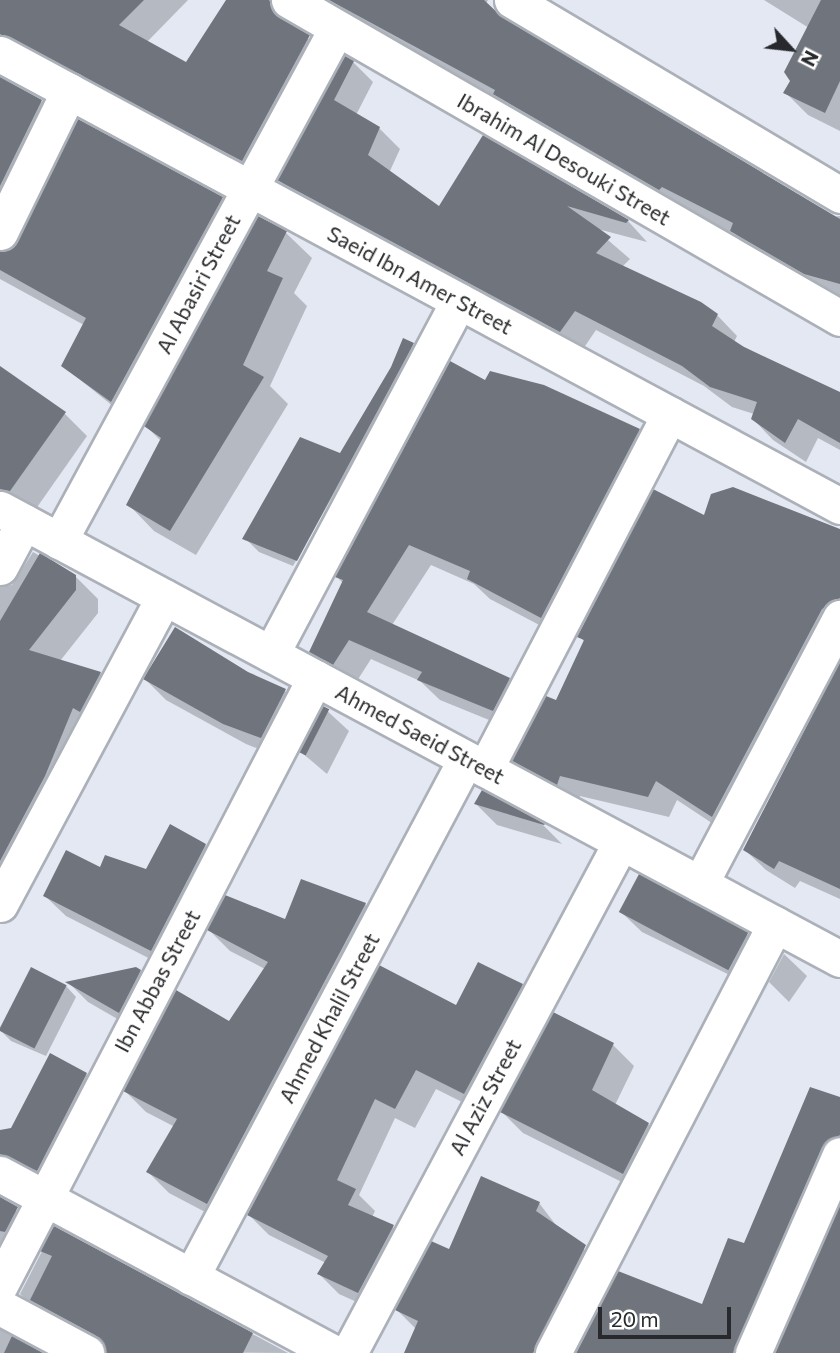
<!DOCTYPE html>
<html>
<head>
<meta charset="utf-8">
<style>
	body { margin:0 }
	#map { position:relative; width:840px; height:1353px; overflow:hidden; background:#e3e8f2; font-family:Commissioner,sans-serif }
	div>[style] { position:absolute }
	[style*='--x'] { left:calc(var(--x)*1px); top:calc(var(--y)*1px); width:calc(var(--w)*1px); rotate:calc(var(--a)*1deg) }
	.shadow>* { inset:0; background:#0003 }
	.building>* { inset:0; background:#70757d; transform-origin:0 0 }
	.roads { filter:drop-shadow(2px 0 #abb0b9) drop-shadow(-2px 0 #abb0b9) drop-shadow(0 2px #abb0b9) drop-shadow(0 -2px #abb0b9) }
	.street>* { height:35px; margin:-17.5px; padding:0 17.5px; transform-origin:17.5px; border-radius:17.5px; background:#fff }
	span { translate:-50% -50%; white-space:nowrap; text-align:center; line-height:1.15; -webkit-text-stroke:7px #fff; paint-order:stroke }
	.street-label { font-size:21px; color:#27292c }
	.north { position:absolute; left:756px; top:14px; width:70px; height:70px; -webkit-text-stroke:5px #fff; paint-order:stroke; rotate:117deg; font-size:19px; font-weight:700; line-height:28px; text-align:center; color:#27292c }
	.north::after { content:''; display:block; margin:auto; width:24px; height:32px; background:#27292c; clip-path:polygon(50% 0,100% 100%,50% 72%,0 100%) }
	.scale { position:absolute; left:598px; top:1307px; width:133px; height:32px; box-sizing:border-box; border:4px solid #27292c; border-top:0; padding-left:9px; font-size:21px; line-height:24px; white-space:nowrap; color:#27292c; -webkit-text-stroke:5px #fff; paint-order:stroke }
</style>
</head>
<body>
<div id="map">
	<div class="shadow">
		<i style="clip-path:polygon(0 0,188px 0,147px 42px,187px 64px,228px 0,488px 0,486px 4px,507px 22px,832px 217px,840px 216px,840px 299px,755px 254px,735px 234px,685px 209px,682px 212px,518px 117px,505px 104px,323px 4px,301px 5px,291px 24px,332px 59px,265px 183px,4px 68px,5px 80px,41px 101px,64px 124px,3px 254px,222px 198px,244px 221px,134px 423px,63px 366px,84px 325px,0 279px)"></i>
		<i style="clip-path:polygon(764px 0,840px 0,840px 131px,808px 115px,786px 93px,809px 28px)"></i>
		<i style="clip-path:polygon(353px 62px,373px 82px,356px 115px,379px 128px,400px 149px,389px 173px,440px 209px,483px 137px,628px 221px,647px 242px,594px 228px,630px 259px,622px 267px,717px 315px,737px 336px,734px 342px,840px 394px,840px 450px,818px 438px,806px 462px,773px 440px,753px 419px,754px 414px,732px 407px,704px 386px,596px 330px,581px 352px,300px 200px,279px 180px)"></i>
		<i style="clip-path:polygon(259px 218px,286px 233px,312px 258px,294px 293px,307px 306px,270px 386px,288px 404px,196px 555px,154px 531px,129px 505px,161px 441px,146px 426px)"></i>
		<i style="clip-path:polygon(413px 345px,427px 359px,312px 574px,296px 568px,351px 464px,293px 566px,259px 552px,245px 538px,340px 456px)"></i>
		<i style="clip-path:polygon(0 368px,65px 414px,87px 436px,33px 513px,0 523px)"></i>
		<i style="clip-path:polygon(486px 382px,639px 430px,659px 451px,562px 637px,490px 599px,474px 584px,431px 565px,392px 625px,509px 679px,530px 700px,514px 730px,440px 700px,420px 681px,371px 659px,355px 684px,332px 672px,311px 651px,344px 584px,337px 577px)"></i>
		<i style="clip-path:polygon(705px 517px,840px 531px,840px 634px,733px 837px,677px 800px,669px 817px,580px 796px,578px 804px,535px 781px,514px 760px,557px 703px,585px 642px,579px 636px)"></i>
		<i style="clip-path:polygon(0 536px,18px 554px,4px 586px,12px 585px,33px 552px,75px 576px,98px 599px,98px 613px,60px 661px,100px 673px,123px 696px,27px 876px,0 862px)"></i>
		<i style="clip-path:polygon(840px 666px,840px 899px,800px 881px,795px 888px,766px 870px,745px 850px)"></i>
		<i style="clip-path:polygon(248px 674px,285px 691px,306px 712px,282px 758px,246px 744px,166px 700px,145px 679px)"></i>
		<i style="clip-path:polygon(324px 708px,349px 731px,327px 774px,301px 752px)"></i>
		<i style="clip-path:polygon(483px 792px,543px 825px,562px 844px,497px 825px,476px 804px)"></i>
		<i style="clip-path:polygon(205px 845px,226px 866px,172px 970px,66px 916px,45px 896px,101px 870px,147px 871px)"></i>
		<i style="clip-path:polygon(365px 904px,386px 925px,228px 1224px,169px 1193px,148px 1172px,175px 1127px,146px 1112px,125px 1091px,230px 1023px,265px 969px,230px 951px,209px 930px,286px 922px)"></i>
		<i style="clip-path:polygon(621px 912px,747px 934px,768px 955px,752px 986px,642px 932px)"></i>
		<i style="clip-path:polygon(784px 954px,807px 976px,789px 1002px,769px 982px)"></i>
		<i style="clip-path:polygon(140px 971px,161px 992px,140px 1032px,88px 1002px,69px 983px)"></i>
		<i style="clip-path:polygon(522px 985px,542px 1006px,484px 1113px,436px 1089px,415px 1128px,395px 1118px,359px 1195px,375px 1211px,372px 1217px,393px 1227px,413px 1247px,379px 1312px,339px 1294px,319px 1274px,326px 1263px,269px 1235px,249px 1215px,457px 1007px)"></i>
		<i style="clip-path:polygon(66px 986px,76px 997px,46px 1056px,11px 1041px,1px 1031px)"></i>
		<i style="clip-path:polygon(613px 1045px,634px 1066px,615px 1105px,648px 1124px,669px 1145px,644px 1193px,523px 1133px,502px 1112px)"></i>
		<i style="clip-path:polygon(51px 1055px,86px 1074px,108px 1096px,59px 1191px,3px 1187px,4px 1200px,39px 1230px,3px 1299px,4px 1331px,42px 1353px,0 1353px,0 1132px,12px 1129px)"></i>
		<i style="clip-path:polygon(840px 1099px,840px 1176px,762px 1353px,578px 1353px,703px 1306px)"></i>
		<i style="clip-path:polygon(539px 1203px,559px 1229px,607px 1268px,563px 1353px,406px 1353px,416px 1329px,397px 1310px,450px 1251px)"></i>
		<i style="clip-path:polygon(54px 1228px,288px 1353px,110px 1352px,42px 1315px,20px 1294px)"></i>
	</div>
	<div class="building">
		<i style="clip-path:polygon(0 0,144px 0,119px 25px,186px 62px,226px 0,269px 0,278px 17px,310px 35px,242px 161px,0 34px)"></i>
		<i style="clip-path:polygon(329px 0,484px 0,502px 17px,840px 219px,840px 284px,804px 274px,730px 231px,733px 223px,662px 187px,659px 190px,493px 94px,495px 90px)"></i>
		<i style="clip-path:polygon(821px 0,840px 0,840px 81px,825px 113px,783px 93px,790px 81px,784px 72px)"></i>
		<i style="clip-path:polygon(345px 56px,354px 61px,334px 100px,380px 127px,368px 155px,439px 206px,483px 135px,629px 220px,626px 223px,567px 206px,611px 237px,596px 253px,701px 302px,718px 314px,712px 326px,744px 347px,840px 392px,840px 443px,798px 419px,785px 443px,751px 419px,757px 402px,710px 387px,682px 366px,575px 311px,560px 332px,277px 180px)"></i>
		<i style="clip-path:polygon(0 77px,42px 100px,0 186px)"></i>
		<i style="clip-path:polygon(78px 119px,223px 197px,111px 402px,61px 366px,86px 318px,0 270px,0 252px,18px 241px)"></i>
		<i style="clip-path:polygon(258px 216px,287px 231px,267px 271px,283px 278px,243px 365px,264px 377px,170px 531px,126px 505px,161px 438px,144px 426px)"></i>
		<i style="clip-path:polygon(403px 338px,414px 343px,297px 561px,242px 539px,300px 437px,340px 453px,391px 367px)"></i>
		<i style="clip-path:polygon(450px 361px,485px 380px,490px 371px,544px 385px,640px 429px,541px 618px,467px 579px,470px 571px,409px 545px,367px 612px,510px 678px,493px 711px,417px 680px,422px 672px,349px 640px,333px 665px,309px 652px,343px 580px,335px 577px)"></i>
		<i style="clip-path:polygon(0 366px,66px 412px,10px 491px,0 489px)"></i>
		<i style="clip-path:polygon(733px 487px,840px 529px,840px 598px,822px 609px,712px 817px,656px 781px,648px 797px,560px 776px,557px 785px,512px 761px,546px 696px,556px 700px,584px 640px,577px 637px,653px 489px,704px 515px,711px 494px)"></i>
		<i style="clip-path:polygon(40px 553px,76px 575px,76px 590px,29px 650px,101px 672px,80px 712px,73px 708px,45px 776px,0 861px,0 621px)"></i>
		<i style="clip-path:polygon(175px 627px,248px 672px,286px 689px,261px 738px,223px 724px,143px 679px)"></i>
		<i style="clip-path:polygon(840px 661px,840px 889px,779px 861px,774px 869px,743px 850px)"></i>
		<i style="left:323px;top:706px;width:7px;height:52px;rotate:27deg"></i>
		<i style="clip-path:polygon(482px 790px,545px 824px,544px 825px,474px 804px)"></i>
		<i style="clip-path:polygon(170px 824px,206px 844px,151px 951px,43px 896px,66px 850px,100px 867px,105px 855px,146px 869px)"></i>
		<i style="left:639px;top:874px;width:124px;height:43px;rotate:28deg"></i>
		<i style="clip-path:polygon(301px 879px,366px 903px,207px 1204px,146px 1172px,177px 1119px,123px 1091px,176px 990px,229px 1021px,268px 962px,207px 930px,225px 895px,285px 919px)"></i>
		<i style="clip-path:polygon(478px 962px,523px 984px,464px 1094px,416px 1070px,395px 1109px,375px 1099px,337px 1180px,356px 1189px,348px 1205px,394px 1225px,358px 1293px,317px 1274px,328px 1256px,247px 1215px,379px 965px,456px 1005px)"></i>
		<i style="left:31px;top:967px;width:40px;height:71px;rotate:27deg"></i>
		<i style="clip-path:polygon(136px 967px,141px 970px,119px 1013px,65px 982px)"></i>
		<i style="clip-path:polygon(553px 1012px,614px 1043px,592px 1090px,649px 1123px,623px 1174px,500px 1112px)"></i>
		<i style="clip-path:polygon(50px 1053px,87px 1073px,37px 1171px,0 1154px,0 1130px,11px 1128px)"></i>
		<i style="clip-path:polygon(810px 1087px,840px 1097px,840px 1135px,822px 1147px,733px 1353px,576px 1353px,618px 1271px,702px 1304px,728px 1238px,744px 1243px)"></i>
		<i style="clip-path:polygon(481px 1176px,540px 1202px,536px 1211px,586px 1245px,533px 1353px,404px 1353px,418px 1321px,395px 1310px,431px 1241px,449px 1249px)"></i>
		<i style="clip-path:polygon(0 1197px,18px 1207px,5px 1232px,0 1231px)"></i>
		<i style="clip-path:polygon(840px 1205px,840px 1353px,775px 1353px)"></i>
		<i style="clip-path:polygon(54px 1226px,253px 1333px,243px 1353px,106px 1353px,95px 1335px,30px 1300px,52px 1256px,40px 1251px)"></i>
		<i style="clip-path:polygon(12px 1336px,43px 1353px,4px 1353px)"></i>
	</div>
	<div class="roads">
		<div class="street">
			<i style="--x:289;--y:0;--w:636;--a:29.99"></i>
			<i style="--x:512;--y:0;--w:382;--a:30.7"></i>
			<i style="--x:0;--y:54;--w:954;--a:28.28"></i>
			<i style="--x:0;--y:232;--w:157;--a:-63.9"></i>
			<i style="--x:0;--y:509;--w:953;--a:28.18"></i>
			<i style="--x:59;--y:541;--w:583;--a:-61.55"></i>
			<i style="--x:0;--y:567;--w:51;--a:-61.9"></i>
			<i style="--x:271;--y:654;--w:400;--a:-62"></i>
			<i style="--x:485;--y:769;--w:400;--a:-62.5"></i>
			<i style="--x:700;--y:884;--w:301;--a:-62.2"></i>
			<i style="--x:0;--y:904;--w:348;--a:-61.9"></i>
			<i style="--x:0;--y:1174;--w:379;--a:28.2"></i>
			<i style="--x:191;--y:1277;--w:586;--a:-62.04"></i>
			<i style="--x:0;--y:1285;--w:684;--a:-62.57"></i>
			<i style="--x:0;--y:1307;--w:98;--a:28.1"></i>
			<i style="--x:349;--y:1353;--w:579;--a:-61.97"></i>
			<i style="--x:553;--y:1353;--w:483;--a:-62.6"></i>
			<i style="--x:753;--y:1353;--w:216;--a:-66.3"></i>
		</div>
	</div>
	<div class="street-label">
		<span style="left:564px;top:159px;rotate:30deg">Ibrahim Al Desouki Street</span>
		<span style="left:420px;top:280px;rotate:28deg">Saeid Ibn Amer Street</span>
		<span style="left:198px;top:284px;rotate:-62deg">Al Abasiri Street</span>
		<span style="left:420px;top:734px;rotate:28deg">Ahmed Saeid Street</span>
		<span style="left:157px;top:981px;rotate:-62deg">Ibn Abbas Street</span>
		<span style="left:329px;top:1018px;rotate:-62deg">Ahmed Khalil Street</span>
		<span style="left:485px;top:1097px;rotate:-62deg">Al Aziz Street</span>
	</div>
	<div class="north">N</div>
	<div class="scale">20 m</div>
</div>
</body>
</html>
